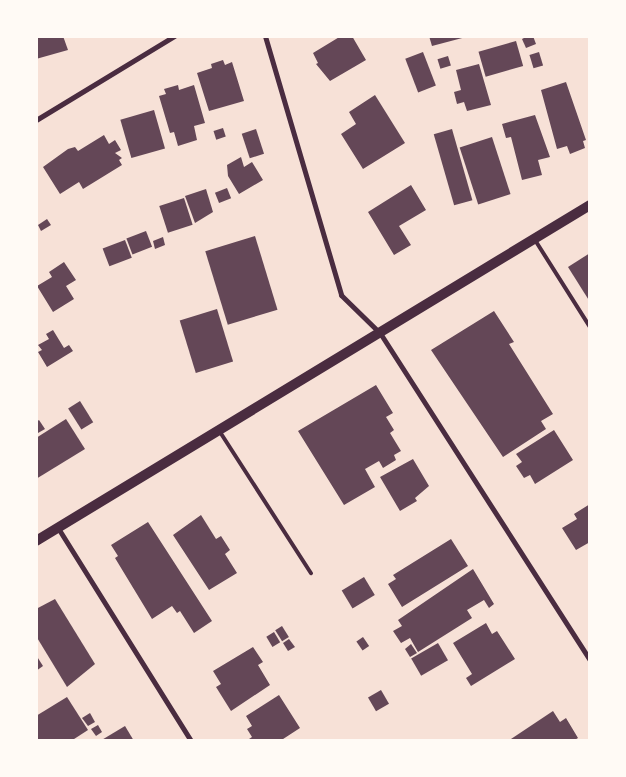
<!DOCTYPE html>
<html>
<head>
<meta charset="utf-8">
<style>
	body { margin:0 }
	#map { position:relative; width:626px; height:777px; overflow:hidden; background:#f7e1d7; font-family:Inter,sans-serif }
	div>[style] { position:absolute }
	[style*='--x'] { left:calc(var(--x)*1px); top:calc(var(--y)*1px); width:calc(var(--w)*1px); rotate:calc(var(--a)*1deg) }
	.building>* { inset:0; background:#644757; transform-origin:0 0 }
	.service>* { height:4px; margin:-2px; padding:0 2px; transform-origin:2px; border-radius:2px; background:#4a2c40 }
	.minor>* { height:5px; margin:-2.5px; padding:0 2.5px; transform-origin:2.5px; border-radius:2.5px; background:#4a2c40 }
	.secondary>* { height:10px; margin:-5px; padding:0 5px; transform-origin:5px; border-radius:5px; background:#4a2c40 }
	span { translate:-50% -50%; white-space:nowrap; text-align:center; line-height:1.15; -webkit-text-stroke:4px #fffaf5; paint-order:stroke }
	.frame { position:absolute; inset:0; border:38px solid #fffaf5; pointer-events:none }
</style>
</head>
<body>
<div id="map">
	<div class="building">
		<i style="clip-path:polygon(36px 36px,63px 36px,68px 50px,36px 59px)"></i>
		<i style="clip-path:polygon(341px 36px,352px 36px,366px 60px,330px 81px,316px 64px,318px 63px,313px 53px)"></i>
		<i style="clip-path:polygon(429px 36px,466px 36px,466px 37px,432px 46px)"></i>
		<i style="clip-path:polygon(528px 36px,533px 36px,536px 44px,526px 48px,522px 39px)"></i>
		<i style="left:516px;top:41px;width:26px;height:39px;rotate:74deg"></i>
		<i style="left:423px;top:52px;width:36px;height:19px;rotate:69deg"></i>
		<i style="left:539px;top:52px;width:14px;height:10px;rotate:73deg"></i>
		<i style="left:448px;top:56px;width:10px;height:11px;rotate:73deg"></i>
		<i style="clip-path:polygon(223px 60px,225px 65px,232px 62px,244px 101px,209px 111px,197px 73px,212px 68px,211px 64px)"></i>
		<i style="clip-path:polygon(479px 64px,491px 105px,467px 111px,464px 102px,457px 104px,454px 92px,461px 90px,456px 70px)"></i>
		<i style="clip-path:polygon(566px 82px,586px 140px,583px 141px,585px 148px,570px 154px,567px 146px,557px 149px,541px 90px)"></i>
		<i style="clip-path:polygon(178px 85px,179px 90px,194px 85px,205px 123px,194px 126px,197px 140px,178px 146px,174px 132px,170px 133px,159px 96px,166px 94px,164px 89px)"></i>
		<i style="clip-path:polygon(375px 95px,405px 143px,363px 169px,341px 134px,356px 124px,349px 112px)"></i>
		<i style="left:154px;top:110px;width:40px;height:35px;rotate:74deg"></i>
		<i style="clip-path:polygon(535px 115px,550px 157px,538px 160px,542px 175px,522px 180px,511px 137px,506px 138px,502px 124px)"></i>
		<i style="left:223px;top:128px;width:9px;height:10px;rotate:72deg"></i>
		<i style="left:256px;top:129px;width:26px;height:15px;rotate:72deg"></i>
		<i style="left:452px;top:129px;width:74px;height:19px;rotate:74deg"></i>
		<i style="clip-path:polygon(104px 135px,109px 144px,115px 140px,121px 150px,115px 153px,122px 158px,119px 160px,122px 165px,83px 189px,79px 182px,60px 194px,43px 167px,68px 149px,75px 147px,78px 151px)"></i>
		<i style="left:492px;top:137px;width:60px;height:34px;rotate:72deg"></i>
		<i style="clip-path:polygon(241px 157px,244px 167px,252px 162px,263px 180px,239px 194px,228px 176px,227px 165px)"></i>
		<i style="clip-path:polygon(411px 185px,426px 210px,399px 226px,411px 245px,394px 255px,368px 212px)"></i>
		<i style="left:227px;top:188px;width:11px;height:13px;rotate:68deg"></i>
		<i style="clip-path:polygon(206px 189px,213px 212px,195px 223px,185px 196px)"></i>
		<i style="left:184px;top:198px;width:28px;height:26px;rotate:72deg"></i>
		<i style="clip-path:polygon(47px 219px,51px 225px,41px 231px,38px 225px)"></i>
		<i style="left:146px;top:231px;width:17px;height:21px;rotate:69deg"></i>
		<i style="left:255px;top:236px;width:77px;height:52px;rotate:73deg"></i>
		<i style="clip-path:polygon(163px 237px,165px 245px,155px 249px,153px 241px)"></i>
		<i style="left:125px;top:240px;width:19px;height:24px;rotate:69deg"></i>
		<i style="clip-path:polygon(590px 253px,590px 302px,568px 267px)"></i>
		<i style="clip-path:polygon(64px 262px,76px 280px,66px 286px,74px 299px,53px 312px,37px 286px,52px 277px,49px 272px)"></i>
		<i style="left:217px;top:309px;width:55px;height:39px;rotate:73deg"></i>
		<i style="clip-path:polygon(494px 311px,514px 342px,509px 344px,553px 414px,541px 421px,546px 429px,503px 457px,431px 350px)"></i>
		<i style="clip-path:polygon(53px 330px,64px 348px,69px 345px,73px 351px,47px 367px,38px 352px,42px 350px,38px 345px,49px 339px,46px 334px)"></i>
		<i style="clip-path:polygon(376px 385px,393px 413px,386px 417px,394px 430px,390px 433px,401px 451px,394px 455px,396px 460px,383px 468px,379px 461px,365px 469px,375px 487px,344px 505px,298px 431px)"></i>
		<i style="left:80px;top:401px;width:25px;height:14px;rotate:58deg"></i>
		<i style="clip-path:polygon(66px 419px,85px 449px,36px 479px,36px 438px)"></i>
		<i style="clip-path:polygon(39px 420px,45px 429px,38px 433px,36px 422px)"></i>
		<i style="clip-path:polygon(554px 430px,573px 460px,535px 484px,530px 475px,524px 478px,516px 466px,522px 462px,516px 454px)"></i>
		<i style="clip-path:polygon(413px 459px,429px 486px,415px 498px,417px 501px,400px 511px,380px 477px)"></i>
		<i style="clip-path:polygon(590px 504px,590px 542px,576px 550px,562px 528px,577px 519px,574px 514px)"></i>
		<i style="clip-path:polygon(201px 515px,216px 539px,221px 536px,230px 550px,225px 554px,237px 573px,209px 590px,173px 535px)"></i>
		<i style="clip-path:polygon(148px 522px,212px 621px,194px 633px,180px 611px,177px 613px,172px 606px,152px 619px,115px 558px,118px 556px,111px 545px)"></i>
		<i style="clip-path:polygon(451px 539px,468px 566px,402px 607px,388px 584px,396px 579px,393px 575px)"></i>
		<i style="clip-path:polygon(473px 569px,494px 604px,489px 608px,484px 600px,467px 610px,472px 618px,418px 652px,410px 638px,401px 643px,393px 631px,402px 626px,398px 620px)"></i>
		<i style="left:364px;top:577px;width:21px;height:26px;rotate:59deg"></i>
		<i style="clip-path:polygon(55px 599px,95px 664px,67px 687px,36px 636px,36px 609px)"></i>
		<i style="clip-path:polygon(486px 623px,492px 634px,497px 631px,515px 659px,471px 686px,466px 678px,472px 674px,453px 643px)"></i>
		<i style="left:282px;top:626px;width:13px;height:8px;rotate:58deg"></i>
		<i style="left:274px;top:632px;width:12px;height:9px;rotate:59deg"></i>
		<i style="left:363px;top:637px;width:11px;height:8px;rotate:56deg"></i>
		<i style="clip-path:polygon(289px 639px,295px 647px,288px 651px,283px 643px)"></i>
		<i style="left:438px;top:643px;width:20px;height:31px;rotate:60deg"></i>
		<i style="clip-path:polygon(411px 644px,417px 653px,410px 657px,405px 649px)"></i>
		<i style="clip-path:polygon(253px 647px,263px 662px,258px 665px,270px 685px,231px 711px,216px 687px,221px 684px,213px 671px)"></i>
		<i style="clip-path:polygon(36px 655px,43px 666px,36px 671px)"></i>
		<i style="left:381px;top:690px;width:16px;height:15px;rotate:60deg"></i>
		<i style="clip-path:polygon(279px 695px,300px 728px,280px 741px,246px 741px,252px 737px,247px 729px,252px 726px,246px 716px)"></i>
		<i style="clip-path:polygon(67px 697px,88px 730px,71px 741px,36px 741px,36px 716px)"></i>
		<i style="clip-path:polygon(553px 711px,560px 722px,566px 718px,578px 738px,573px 741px,508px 741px)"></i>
		<i style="clip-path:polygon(90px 713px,95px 722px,88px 726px,82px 718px)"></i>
		<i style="clip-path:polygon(98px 725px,102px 732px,96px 736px,91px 729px)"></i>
		<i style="clip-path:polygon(125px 726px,134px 741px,100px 741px)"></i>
	</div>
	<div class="service">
		<i style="--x:535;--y:240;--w:103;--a:57.7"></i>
		<i style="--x:220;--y:432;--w:168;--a:57.2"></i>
	</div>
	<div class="minor">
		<i style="--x:265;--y:36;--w:270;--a:73.6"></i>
		<i style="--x:341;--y:295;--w:54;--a:44.3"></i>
		<i style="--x:380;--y:333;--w:389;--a:57.3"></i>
		<i style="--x:36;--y:120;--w:162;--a:-31.3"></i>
		<i style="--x:58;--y:528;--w:251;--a:58"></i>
	</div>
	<div class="secondary">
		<i style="--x:36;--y:541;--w:648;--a:-31.24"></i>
	</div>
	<div class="frame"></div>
</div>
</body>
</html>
